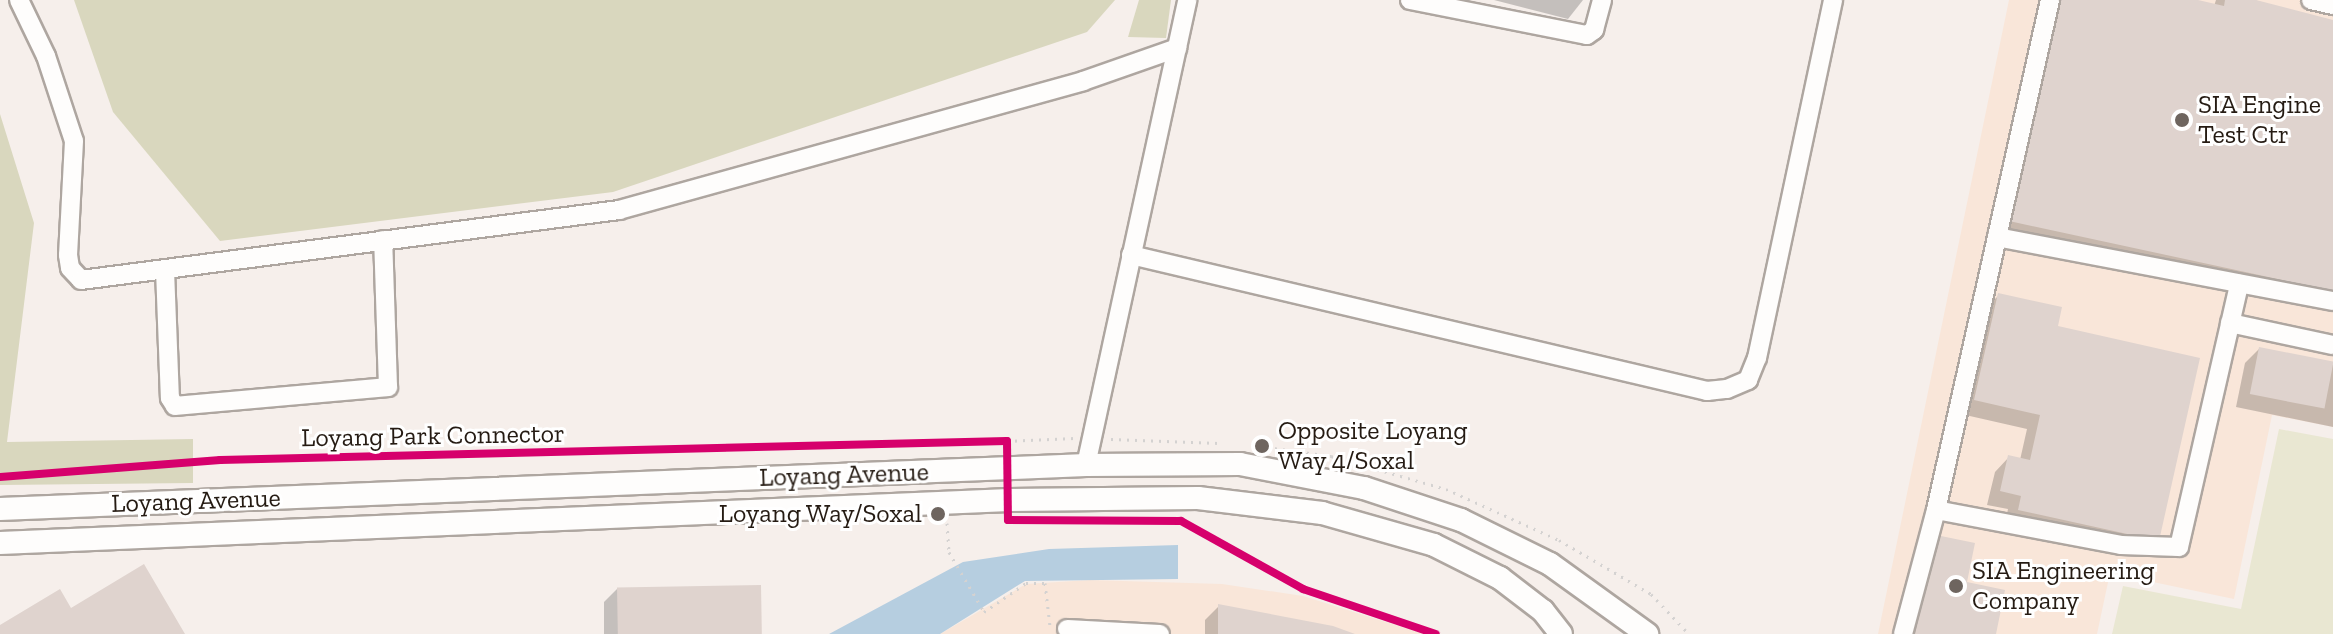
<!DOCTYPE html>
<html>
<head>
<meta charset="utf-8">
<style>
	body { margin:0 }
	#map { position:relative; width:2333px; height:634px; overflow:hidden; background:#f6efeb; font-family:"Zilla Slab",serif }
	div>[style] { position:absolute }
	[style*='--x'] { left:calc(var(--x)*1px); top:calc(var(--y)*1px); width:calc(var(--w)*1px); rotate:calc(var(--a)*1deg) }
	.built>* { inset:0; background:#f9e6d9 }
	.green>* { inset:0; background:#e9e7d2 }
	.forest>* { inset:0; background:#d9d7be }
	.water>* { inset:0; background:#b6cee0 }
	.shadow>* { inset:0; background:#0003 }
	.building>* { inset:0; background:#dfd3ce; transform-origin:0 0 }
	.path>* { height:3px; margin-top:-1.5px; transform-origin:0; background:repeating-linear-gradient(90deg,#d4d2d1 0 2px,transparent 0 8px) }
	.roads { filter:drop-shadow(2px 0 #aea6a0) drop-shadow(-2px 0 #aea6a0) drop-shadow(0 2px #aea6a0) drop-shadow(0 -2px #aea6a0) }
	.minor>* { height:18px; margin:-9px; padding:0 9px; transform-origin:9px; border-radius:9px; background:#fefdfc }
	.major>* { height:22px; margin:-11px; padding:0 11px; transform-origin:11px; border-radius:11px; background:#fefdfc }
	.cycleway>* { height:8px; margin:-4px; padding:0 4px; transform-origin:4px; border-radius:4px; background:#d6006c }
	.dots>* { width:22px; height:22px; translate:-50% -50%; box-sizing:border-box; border:4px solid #fff; border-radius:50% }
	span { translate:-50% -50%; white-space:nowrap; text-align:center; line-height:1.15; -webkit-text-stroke:6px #fff; paint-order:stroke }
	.poi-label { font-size:26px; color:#251b13 }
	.left { translate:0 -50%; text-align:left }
	.right { translate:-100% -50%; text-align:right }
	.street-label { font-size:26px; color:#251b13 }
</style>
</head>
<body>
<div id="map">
	<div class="built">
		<i style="clip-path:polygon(2009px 0,2333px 0,2333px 427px,2272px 415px,2234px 599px,2110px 573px,2097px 634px,1878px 634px)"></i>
		<i style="clip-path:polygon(1090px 580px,1222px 584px,1303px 596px,1424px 634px,940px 634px,1026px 584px)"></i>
	</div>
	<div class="green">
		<i style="clip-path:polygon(2279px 429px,2333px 439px,2333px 634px,2112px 634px,2123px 586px,2241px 609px)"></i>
	</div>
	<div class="forest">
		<i style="clip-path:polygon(74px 0,1115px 0,1087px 32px,613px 192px,220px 241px,113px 112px)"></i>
		<i style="clip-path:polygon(1139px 0,1171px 0,1166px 38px,1128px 37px)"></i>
		<i style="clip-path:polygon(0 114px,34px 223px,7px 442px,193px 439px,193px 483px,0 485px)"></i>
	</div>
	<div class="water">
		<i style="clip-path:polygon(1178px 545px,1178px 579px,1025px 581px,940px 634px,829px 634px,963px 562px,1049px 549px)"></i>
	</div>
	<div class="shadow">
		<i style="clip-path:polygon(1494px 0,1583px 0,1568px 19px)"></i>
		<i style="clip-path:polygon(2188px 0,2214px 6px,2216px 0,2254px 0,2333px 22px,2333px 308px,1996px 235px)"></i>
		<i style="clip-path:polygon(1999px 295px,2055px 328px,2158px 540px,2005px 523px,2008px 509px,1987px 505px,1995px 472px,2009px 457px,2020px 460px,2027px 429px,1961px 414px,1985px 309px)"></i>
		<i style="clip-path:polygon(2259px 349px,2333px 364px,2333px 427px,2236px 407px,2245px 363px)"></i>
		<i style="clip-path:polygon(1929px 544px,1965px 584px,1994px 634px,1911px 634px)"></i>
		<i style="clip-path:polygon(618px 588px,760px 634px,604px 634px,604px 602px)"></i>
		<i style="clip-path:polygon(1219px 606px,1349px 634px,1205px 634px,1205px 620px)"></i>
	</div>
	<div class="building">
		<i style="clip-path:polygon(2057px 0,2198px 0,2224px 6px,2225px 0,2256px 0,2333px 20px,2333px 291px,2009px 221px)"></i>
		<i style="clip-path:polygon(1998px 293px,2062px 307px,2058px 326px,2200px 358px,2159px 541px,2018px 510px,2021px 496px,2000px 491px,2008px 455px,2030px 460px,2040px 415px,1974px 400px)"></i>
		<i style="left:2259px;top:347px;width:76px;height:48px;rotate:11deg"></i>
		<i style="clip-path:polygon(1936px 535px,1975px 543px,1967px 582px,2005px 590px,1996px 634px,1915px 634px)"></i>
		<i style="clip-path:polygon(144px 564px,185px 634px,0 634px,0 625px,60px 589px,71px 608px)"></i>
		<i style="left:761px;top:585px;width:49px;height:144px;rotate:89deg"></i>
		<i style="clip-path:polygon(1218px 604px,1333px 626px,1355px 634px,1218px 634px)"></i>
	</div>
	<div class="path">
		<i style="--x:1111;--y:439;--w:108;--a:2.1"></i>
		<i style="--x:1007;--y:441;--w:68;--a:-2.5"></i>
		<i style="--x:1251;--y:445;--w:81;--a:7.8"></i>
		<i style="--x:1331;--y:456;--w:120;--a:16"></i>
		<i style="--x:1446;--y:489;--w:124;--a:24.3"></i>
		<i style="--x:1559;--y:540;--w:107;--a:30.4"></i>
		<i style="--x:1651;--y:594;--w:55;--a:46.5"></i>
		<i style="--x:947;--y:523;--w:29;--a:86"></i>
		<i style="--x:949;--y:552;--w:69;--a:59.7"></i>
		<i style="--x:984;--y:612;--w:51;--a:-34.6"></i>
		<i style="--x:1026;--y:583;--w:19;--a:0"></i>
		<i style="--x:1045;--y:583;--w:43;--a:83.4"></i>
	</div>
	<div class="roads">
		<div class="minor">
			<i style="--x:19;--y:0;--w:62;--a:64.3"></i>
			<i style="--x:46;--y:56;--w:89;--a:71.8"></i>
			<i style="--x:74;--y:141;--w:114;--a:93"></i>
			<i style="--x:68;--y:255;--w:13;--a:81"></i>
			<i style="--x:70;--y:268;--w:16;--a:47"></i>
			<i style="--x:81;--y:280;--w:543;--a:-7.41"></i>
			<i style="--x:619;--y:210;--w:482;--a:-15.5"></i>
			<i style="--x:1083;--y:81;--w:100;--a:-19.3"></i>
			<i style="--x:1410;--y:0;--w:180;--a:11.2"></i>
			<i style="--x:1587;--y:35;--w:9;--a:-36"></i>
			<i style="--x:1594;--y:30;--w:31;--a:-75"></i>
			<i style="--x:2311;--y:0;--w:23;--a:13"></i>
			<i style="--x:1997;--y:237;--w:342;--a:10.8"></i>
			<i style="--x:1131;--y:255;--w:592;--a:13.28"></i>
			<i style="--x:1707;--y:391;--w:20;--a:-6"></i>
			<i style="--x:1727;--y:389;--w:23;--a:-23"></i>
			<i style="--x:1748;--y:380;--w:24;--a:-68"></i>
			<i style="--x:1757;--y:358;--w:366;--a:-78"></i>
			<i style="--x:165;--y:270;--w:128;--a:87.8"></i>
			<i style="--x:170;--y:398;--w:9;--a:58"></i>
			<i style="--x:175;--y:406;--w:214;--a:-5.1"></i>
			<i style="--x:388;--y:387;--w:147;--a:-91.9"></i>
			<i style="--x:2230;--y:323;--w:105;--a:12.1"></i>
			<i style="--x:1086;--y:465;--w:476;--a:-77.7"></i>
			<i style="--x:1936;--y:510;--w:188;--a:10.7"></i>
			<i style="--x:2121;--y:545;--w:58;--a:2"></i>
			<i style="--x:2179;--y:547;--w:270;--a:-77.1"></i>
			<i style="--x:1067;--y:629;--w:93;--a:3.1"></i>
			<i style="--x:1903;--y:634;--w:128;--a:-75.1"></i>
			<i style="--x:1936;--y:510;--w:523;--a:-77.4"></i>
		</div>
		<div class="major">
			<i style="--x:0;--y:509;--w:1087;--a:-2.32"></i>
			<i style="--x:1086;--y:465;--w:154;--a:-0.4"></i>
			<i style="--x:1240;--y:464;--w:126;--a:11"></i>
			<i style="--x:1364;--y:488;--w:102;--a:18.3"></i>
			<i style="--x:1461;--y:520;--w:99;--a:26.3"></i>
			<i style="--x:1550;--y:564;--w:120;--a:35.8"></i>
			<i style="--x:0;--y:543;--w:1010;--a:-2.44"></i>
			<i style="--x:1009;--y:500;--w:189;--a:-0.6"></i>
			<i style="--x:1198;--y:498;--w:125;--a:6.9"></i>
			<i style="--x:1322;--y:513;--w:116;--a:15.9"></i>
			<i style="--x:1434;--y:545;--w:74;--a:26.6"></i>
			<i style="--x:1500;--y:578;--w:54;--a:37.5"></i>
			<i style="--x:1543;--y:611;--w:29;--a:52"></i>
		</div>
	</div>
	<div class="cycleway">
		<i style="--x:0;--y:477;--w:221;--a:-4.4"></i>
		<i style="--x:220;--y:460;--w:787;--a:-1.38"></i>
		<i style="--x:1007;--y:441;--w:79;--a:89.3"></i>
		<i style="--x:1008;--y:520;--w:173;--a:0.3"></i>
		<i style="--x:1181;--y:521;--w:140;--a:29.1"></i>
		<i style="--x:1303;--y:589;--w:140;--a:18.7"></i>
	</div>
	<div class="dots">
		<i style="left:2182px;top:120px;background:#6e655f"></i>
		<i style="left:1262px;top:446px;background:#6e655f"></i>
		<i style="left:938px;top:514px;background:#6e655f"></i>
		<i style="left:1956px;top:586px;background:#6e655f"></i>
	</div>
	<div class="poi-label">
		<span class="left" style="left:2198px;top:120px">SIA Engine<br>Test Ctr</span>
		<span class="left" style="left:1278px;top:446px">Opposite Loyang<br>Way 4/Soxal</span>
		<span class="right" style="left:922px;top:514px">Loyang Way/Soxal</span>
		<span class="left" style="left:1972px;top:586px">SIA Engineering<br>Company</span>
	</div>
	<div class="street-label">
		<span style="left:433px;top:436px;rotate:-1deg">Loyang Park Connector</span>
		<span style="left:844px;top:475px;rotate:-2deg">Loyang Avenue</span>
		<span style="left:196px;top:501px;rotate:-2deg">Loyang Avenue</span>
	</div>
</div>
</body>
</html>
